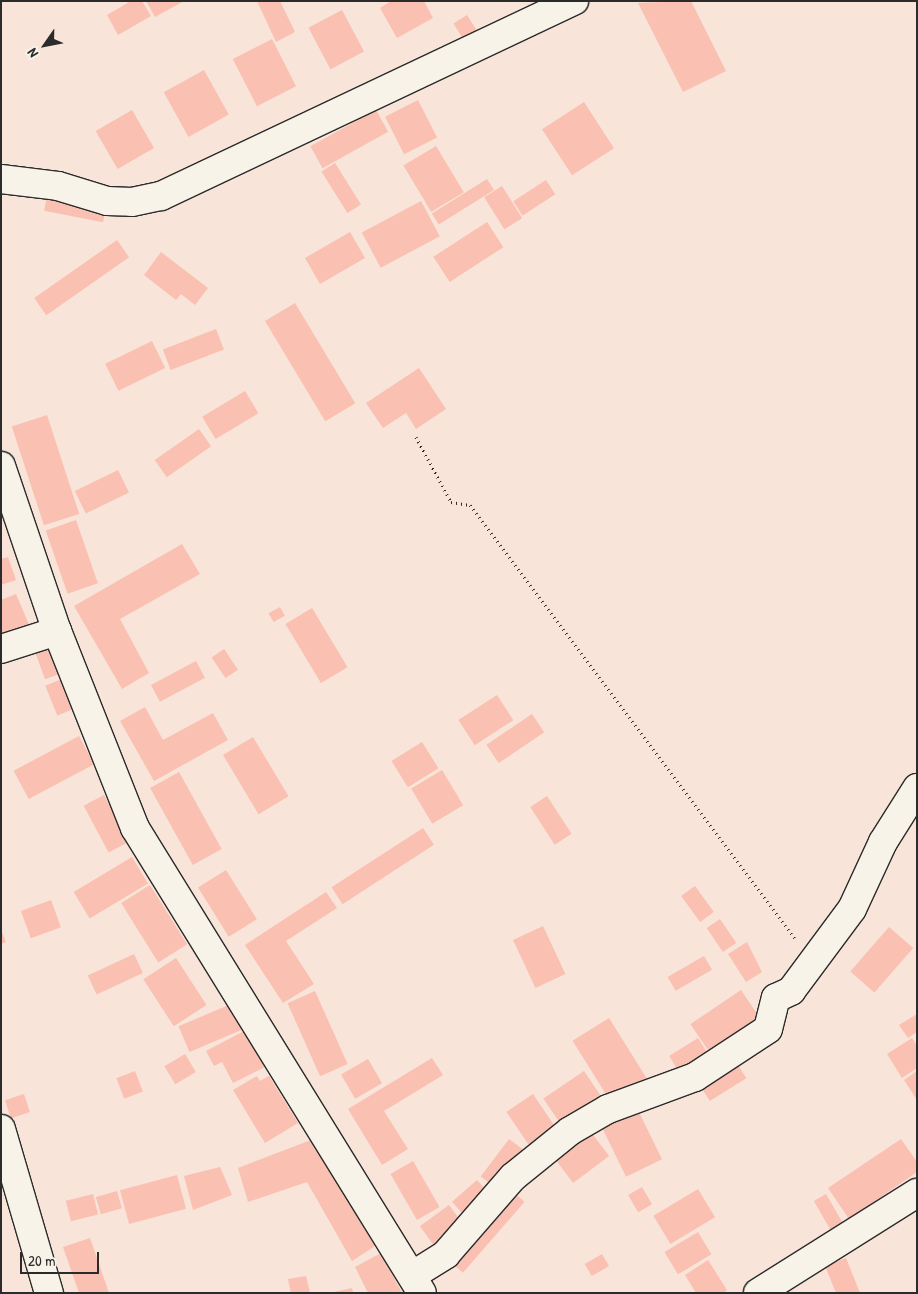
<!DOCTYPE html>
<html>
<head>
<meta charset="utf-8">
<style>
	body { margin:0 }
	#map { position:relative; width:918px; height:1294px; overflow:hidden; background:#f8e4d8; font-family:"Patrick Hand",sans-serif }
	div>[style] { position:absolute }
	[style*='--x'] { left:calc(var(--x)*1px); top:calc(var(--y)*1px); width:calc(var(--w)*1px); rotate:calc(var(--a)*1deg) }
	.building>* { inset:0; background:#fac0b2; transform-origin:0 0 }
	.path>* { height:3px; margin-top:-1.5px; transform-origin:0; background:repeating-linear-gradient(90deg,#2b2b2b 0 1px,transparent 0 5px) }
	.roads { filter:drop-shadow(1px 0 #2b2b2b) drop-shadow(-1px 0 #2b2b2b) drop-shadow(0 1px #2b2b2b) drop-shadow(0 -1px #2b2b2b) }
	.minor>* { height:28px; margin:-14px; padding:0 14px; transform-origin:14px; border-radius:14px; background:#f7f3e8 }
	span { translate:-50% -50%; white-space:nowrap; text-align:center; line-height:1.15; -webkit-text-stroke:4.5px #f7f3e8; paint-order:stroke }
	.frame { position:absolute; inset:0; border:2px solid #2b2b2b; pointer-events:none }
	.north { position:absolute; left:20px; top:20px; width:50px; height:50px; -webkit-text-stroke:4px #f7f3e8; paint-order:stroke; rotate:237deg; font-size:14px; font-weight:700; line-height:20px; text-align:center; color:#2b2b2b }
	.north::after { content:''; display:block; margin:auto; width:18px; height:22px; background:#2b2b2b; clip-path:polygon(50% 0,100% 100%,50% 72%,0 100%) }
	.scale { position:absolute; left:20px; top:1252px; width:79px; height:22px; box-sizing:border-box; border:2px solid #2b2b2b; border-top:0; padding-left:6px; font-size:15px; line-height:18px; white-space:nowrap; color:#2b2b2b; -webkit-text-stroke:4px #f7f3e8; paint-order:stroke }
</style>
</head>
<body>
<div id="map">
	<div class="building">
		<i style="clip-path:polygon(131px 1px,142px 1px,151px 16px,118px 35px,107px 15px)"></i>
		<i style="clip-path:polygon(146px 1px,184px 1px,155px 17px)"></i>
		<i style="clip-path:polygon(257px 1px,280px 1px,295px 32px,276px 42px)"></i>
		<i style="clip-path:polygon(391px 1px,424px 1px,433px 18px,397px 38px,380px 8px)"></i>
		<i style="clip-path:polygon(691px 1px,726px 71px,683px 92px,638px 3px)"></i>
		<i style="left:342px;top:10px;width:47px;height:38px;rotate:62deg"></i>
		<i style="left:467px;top:15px;width:19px;height:16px;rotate:58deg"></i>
		<i style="left:272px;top:39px;width:53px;height:44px;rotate:63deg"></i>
		<i style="left:204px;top:70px;width:51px;height:46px;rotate:61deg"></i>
		<i style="left:418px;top:100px;width:42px;height:37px;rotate:63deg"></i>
		<i style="left:584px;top:102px;width:55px;height:50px;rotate:57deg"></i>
		<i style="left:132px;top:110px;width:44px;height:42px;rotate:60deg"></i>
		<i style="left:376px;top:110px;width:25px;height:75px;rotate:61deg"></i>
		<i style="left:436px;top:146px;width:54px;height:38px;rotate:59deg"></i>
		<i style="left:335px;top:163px;width:49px;height:16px;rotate:58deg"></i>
		<i style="left:487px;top:179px;width:13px;height:65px;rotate:58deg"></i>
		<i style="left:546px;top:180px;width:17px;height:39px;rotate:57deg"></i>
		<i style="left:502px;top:186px;width:38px;height:21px;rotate:58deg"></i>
		<i style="left:47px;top:196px;width:60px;height:15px;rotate:11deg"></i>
		<i style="left:421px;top:201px;width:40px;height:67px;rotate:62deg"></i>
		<i style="left:487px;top:222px;width:30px;height:64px;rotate:57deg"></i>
		<i style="left:350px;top:232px;width:30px;height:52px;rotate:60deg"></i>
		<i style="left:117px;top:240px;width:21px;height:101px;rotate:55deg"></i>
		<i style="clip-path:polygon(161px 252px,208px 288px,195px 305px,181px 294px,176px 300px,144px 275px)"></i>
		<i style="left:295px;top:303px;width:117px;height:35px;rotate:59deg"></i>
		<i style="left:216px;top:329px;width:22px;height:57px;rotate:69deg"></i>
		<i style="left:152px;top:341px;width:30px;height:52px;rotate:64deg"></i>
		<i style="clip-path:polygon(419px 368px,446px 409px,416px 429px,406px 413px,383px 428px,366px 403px)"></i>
		<i style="left:245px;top:391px;width:26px;height:50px;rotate:59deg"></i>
		<i style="left:47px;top:415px;width:104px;height:37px;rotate:72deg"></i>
		<i style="left:199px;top:429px;width:21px;height:54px;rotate:55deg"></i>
		<i style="left:118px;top:470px;width:25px;height:48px;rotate:64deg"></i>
		<i style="left:76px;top:520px;width:67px;height:32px;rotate:71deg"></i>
		<i style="clip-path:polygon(182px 544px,200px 574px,120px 619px,149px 673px,122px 689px,74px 606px)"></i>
		<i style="clip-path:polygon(8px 557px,16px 580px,1px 585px,1px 559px)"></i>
		<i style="clip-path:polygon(16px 594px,30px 627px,1px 639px,1px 600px)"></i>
		<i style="left:280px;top:607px;width:10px;height:13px;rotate:61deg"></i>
		<i style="left:312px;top:608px;width:69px;height:31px;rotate:59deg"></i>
		<i style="left:51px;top:643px;width:32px;height:18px;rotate:70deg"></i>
		<i style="left:224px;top:649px;width:25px;height:15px;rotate:56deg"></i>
		<i style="left:196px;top:661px;width:19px;height:51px;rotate:62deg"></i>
		<i style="left:62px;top:679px;width:32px;height:18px;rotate:68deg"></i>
		<i style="left:497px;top:695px;width:30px;height:46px;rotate:57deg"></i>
		<i style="clip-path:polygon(145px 707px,163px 740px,213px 713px,228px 740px,154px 781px,120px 721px)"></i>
		<i style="left:532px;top:714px;width:22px;height:55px;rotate:56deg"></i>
		<i style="left:79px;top:736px;width:32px;height:74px;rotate:62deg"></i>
		<i style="left:253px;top:737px;width:69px;height:35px;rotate:59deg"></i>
		<i style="left:422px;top:742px;width:31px;height:36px;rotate:58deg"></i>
		<i style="left:442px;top:770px;width:41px;height:36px;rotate:59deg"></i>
		<i style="left:179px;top:772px;width:88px;height:33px;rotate:61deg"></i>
		<i style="left:104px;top:795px;width:53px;height:23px;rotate:62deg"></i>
		<i style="left:547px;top:796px;width:45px;height:20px;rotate:57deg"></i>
		<i style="left:423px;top:828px;width:20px;height:109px;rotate:57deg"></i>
		<i style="left:132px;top:857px;width:31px;height:68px;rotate:59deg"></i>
		<i style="left:226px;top:870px;width:58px;height:33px;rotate:58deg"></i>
		<i style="left:150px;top:885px;width:70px;height:34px;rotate:58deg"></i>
		<i style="left:695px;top:886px;width:32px;height:17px;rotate:54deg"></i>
		<i style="clip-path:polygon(326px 892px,337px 908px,286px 941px,314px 984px,283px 1003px,245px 945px)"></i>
		<i style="left:51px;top:900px;width:29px;height:32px;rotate:70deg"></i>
		<i style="left:720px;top:919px;width:29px;height:16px;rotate:56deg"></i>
		<i style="left:543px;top:926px;width:53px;height:33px;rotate:65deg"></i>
		<i style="left:889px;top:927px;width:32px;height:59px;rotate:41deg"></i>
		<i style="clip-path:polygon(1px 930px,6px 942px,1px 944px)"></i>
		<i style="clip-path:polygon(747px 942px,762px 972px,746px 982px,728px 954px)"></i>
		<i style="left:134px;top:954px;width:21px;height:51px;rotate:65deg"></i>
		<i style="left:704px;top:956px;width:16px;height:42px;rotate:60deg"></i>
		<i style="left:176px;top:958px;width:56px;height:39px;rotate:57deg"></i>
		<i style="left:741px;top:990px;width:40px;height:61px;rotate:56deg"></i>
		<i style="left:315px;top:991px;width:80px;height:30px;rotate:66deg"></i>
		<i style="left:231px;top:1004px;width:28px;height:57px;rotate:67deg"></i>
		<i style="clip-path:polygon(917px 1014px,917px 1032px,908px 1038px,899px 1025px)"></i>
		<i style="left:609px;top:1018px;width:74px;height:43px;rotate:58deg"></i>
		<i style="clip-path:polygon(246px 1030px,265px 1067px,233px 1083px,222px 1062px,214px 1066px,206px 1051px)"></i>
		<i style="left:698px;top:1038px;width:22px;height:34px;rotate:58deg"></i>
		<i style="clip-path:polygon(912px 1038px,917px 1046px,917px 1068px,902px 1078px,887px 1054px)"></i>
		<i style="left:185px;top:1054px;width:21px;height:24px;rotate:59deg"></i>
		<i style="left:733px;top:1057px;width:25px;height:43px;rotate:58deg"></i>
		<i style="clip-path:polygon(432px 1058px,443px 1075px,384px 1111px,408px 1149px,382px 1165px,348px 1109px)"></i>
		<i style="left:368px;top:1059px;width:28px;height:31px;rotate:60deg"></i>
		<i style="left:135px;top:1071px;width:22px;height:20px;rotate:69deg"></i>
		<i style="left:584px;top:1071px;width:32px;height:49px;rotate:56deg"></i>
		<i style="clip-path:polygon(917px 1071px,917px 1100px,904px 1080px)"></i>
		<i style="clip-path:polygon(257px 1076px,260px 1081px,269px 1076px,298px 1123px,265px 1143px,233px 1090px)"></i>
		<i style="left:24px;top:1094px;width:19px;height:20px;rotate:72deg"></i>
		<i style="left:533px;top:1094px;width:40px;height:32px;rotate:56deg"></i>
		<i style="left:637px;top:1108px;width:57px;height:40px;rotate:64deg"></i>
		<i style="left:588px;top:1128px;width:35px;height:45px;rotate:53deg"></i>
		<i style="left:509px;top:1139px;width:20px;height:47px;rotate:37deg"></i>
		<i style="clip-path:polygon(901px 1139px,917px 1162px,917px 1172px,849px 1219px,828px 1188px)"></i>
		<i style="clip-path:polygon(311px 1140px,375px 1246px,352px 1261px,307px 1182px,248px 1202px,238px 1168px)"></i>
		<i style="left:413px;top:1161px;width:53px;height:26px;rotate:60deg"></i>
		<i style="clip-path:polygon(220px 1167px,232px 1195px,193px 1210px,184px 1176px)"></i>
		<i style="left:177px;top:1175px;width:35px;height:59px;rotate:75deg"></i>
		<i style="left:477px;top:1180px;width:20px;height:33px;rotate:49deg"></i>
		<i style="left:642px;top:1187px;width:20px;height:16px;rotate:60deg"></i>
		<i style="left:698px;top:1189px;width:33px;height:52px;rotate:59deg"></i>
		<i style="left:511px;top:1190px;width:18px;height:94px;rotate:41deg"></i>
		<i style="left:117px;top:1191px;width:18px;height:22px;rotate:74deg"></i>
		<i style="left:93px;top:1194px;width:21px;height:28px;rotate:76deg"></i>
		<i style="left:826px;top:1194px;width:36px;height:14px;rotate:60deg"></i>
		<i style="left:449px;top:1205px;width:26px;height:36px;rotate:54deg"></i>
		<i style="left:698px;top:1232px;width:26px;height:39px;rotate:59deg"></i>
		<i style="clip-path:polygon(90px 1238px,109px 1293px,79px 1293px,63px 1247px)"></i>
		<i style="clip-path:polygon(381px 1253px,402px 1293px,368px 1293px,355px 1267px)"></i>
		<i style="left:602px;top:1254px;width:14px;height:20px;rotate:60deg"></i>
		<i style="clip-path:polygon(846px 1258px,860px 1293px,836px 1293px,825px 1266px)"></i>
		<i style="clip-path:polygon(708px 1260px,727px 1290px,724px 1293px,696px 1293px,685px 1275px)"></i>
		<i style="clip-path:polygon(306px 1276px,310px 1293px,291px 1293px,288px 1279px)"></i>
		<i style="clip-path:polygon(352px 1288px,353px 1293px,334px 1293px,334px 1292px)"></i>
	</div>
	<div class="path">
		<i style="--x:416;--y:437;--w:74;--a:61.7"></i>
		<i style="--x:451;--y:502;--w:19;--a:9"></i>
		<i style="--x:470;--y:505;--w:544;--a:53.15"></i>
	</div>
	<div class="roads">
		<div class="minor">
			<i style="--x:1;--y:179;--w:57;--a:7"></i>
			<i style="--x:58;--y:186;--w:51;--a:17"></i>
			<i style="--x:107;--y:201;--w:25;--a:2"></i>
			<i style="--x:132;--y:202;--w:30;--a:-12"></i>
			<i style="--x:161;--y:196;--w:457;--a:-25.3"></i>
			<i style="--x:1;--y:466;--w:174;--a:71.3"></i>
			<i style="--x:57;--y:631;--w:212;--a:68.4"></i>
			<i style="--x:135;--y:828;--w:546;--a:58.32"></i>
			<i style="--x:1;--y:649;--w:59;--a:-17.8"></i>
			<i style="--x:1;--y:1129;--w:171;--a:73.7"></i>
			<i style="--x:413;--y:1275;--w:39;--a:-32"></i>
			<i style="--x:446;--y:1254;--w:102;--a:-49"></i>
			<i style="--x:513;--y:1177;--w:73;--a:-38.9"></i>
			<i style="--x:570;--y:1131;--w:44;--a:-30.1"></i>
			<i style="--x:608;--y:1109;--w:93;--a:-20.2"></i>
			<i style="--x:695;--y:1077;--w:87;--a:-33.3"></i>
			<i style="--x:768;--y:1029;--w:32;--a:-76"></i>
			<i style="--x:776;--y:998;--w:17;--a:-25"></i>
			<i style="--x:791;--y:991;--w:102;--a:-53.4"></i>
			<i style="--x:852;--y:909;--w:74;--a:-65.2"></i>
			<i style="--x:883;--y:842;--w:64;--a:-57.8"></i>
			<i style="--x:758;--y:1293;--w:188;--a:-32.2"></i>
		</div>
	</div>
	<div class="frame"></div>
	<div class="north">N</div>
	<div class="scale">20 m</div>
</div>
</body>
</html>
